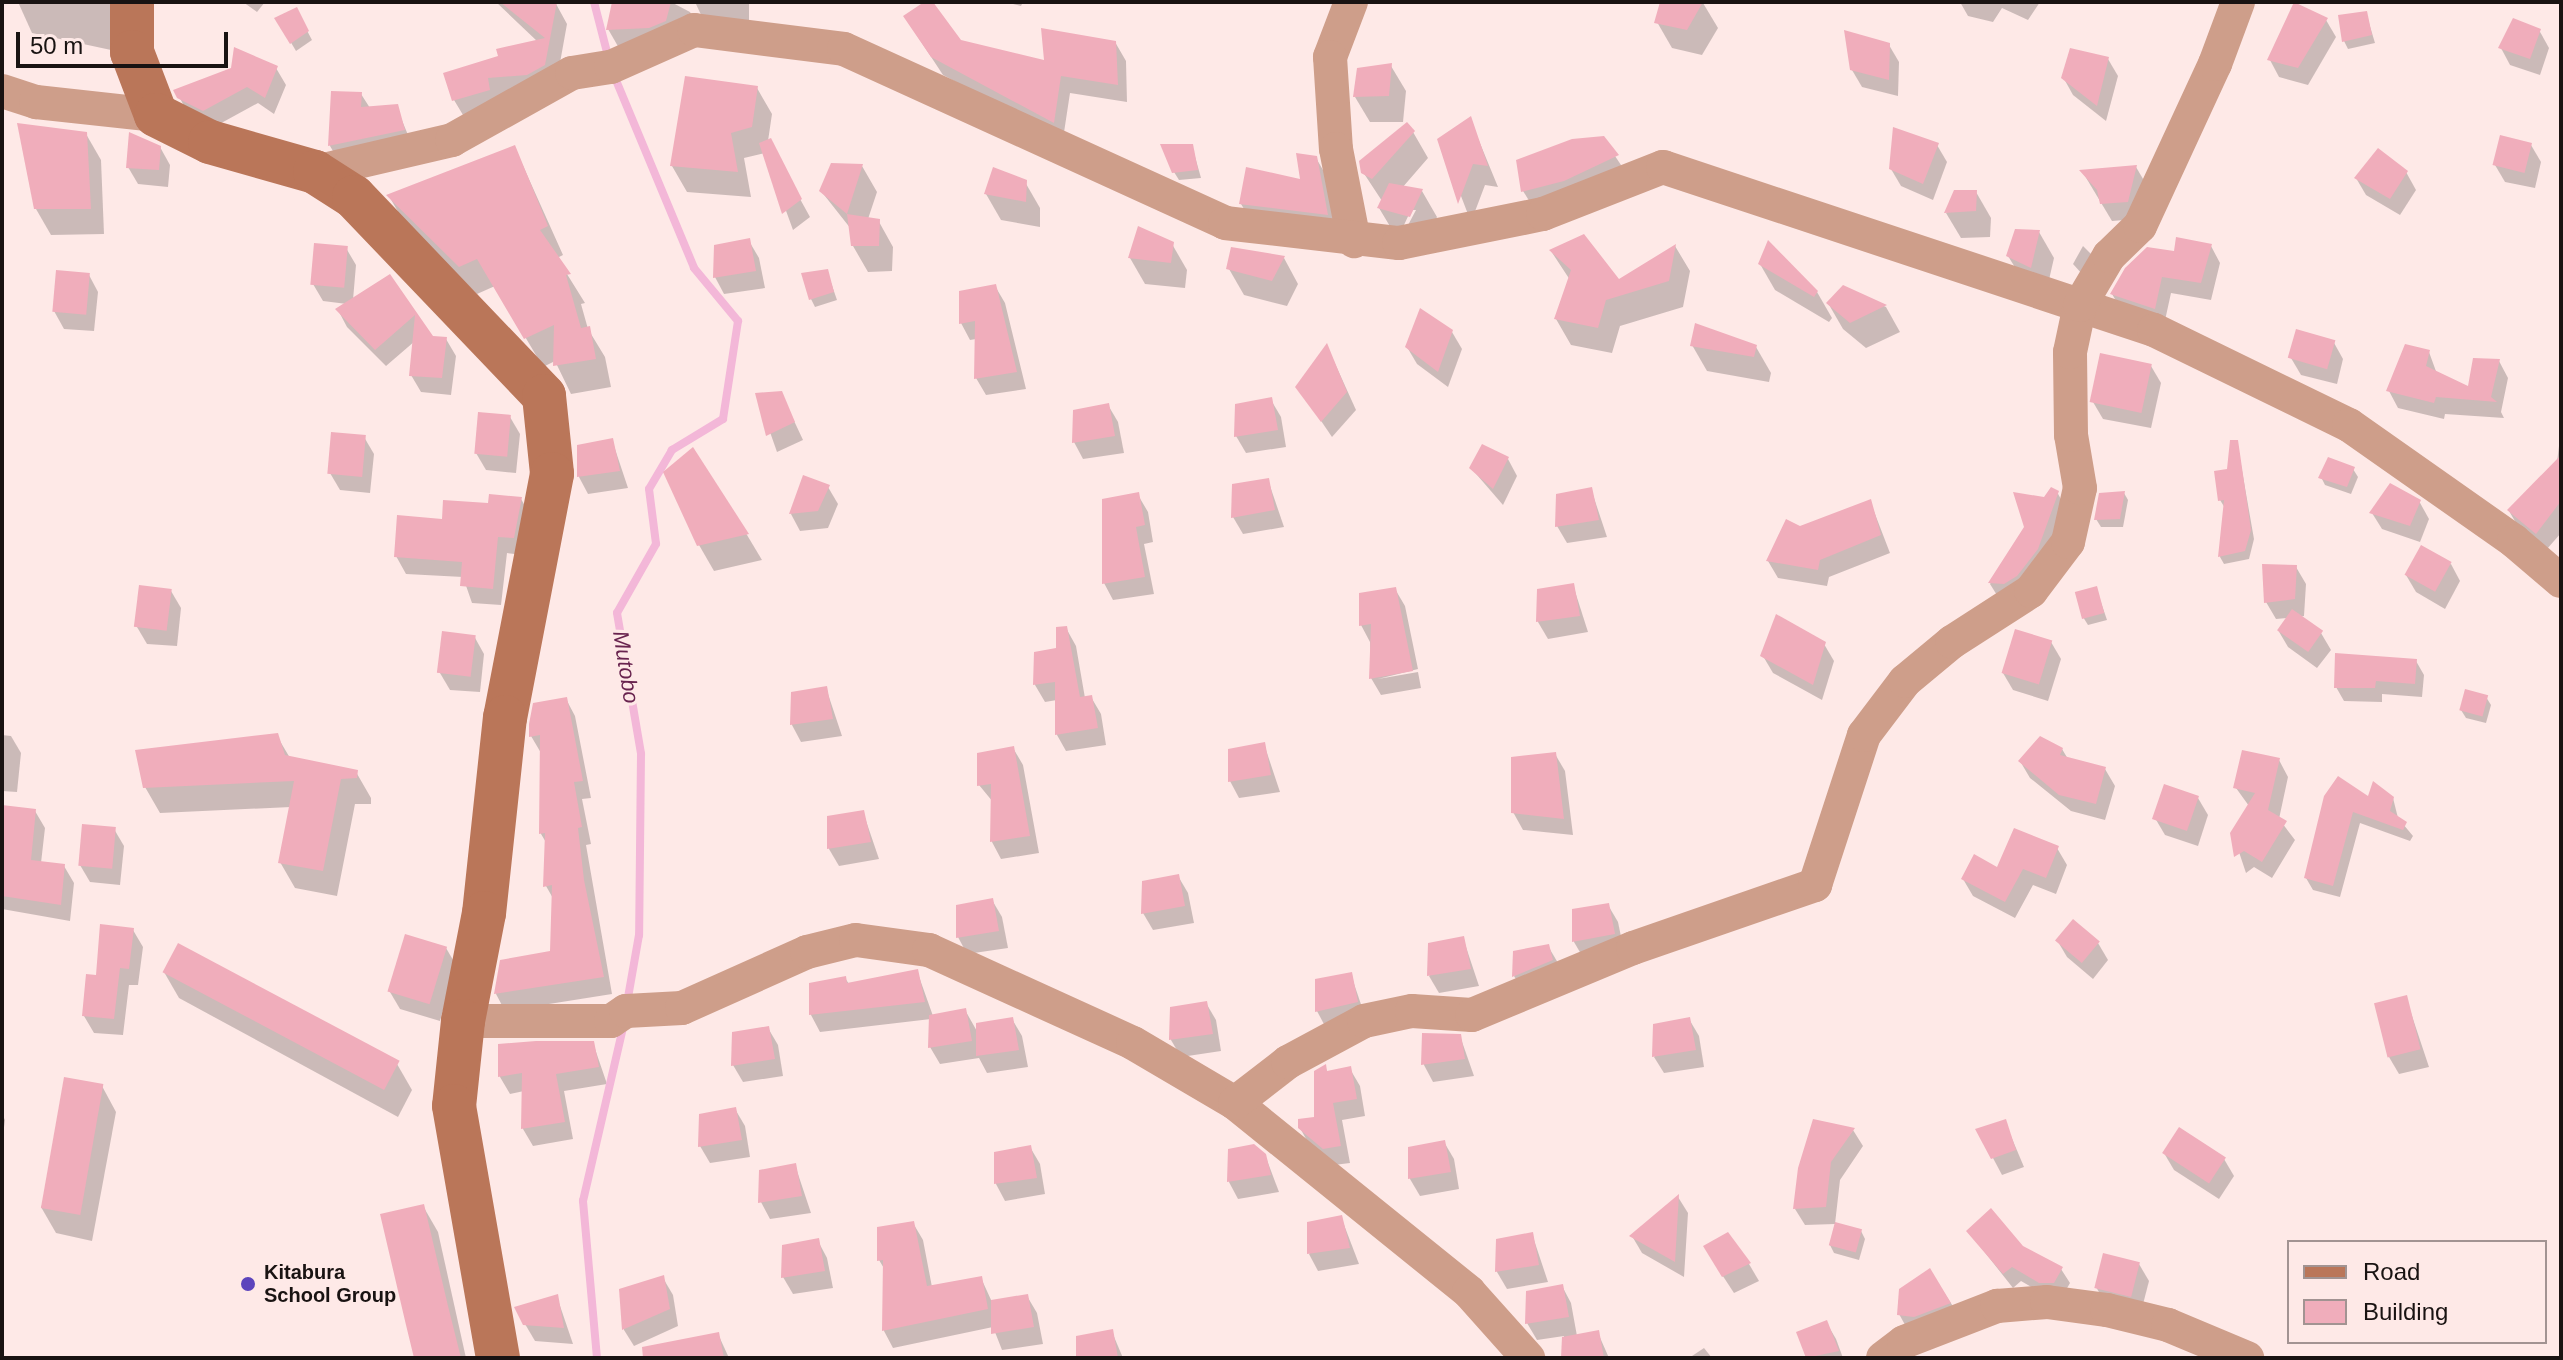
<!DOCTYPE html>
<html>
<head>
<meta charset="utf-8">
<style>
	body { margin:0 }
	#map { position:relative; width:2563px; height:1360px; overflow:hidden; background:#fee9e7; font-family:Arial,sans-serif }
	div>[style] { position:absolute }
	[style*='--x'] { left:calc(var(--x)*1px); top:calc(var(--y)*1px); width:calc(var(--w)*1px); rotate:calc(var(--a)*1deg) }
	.shadow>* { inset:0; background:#0003 }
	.stream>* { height:8px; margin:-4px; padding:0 4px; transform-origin:4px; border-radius:4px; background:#f3b7d8 }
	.building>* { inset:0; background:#f0adbb; transform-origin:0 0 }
	.street>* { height:34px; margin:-17px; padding:0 17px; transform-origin:17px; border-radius:17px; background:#ce9e8a }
	.secondary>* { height:44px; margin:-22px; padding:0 22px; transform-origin:22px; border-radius:22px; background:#ba7659 }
	.dots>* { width:22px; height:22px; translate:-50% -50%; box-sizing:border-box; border:4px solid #fee9e7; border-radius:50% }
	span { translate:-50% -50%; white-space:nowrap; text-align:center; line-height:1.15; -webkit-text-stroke:6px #fee9e7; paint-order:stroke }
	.poi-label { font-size:20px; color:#191312; font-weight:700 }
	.left { translate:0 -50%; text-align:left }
	.water-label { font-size:22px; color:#69244f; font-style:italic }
	.frame { position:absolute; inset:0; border:4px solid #191312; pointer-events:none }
	.legend { position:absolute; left:2287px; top:1240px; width:260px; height:104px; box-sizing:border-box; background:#fee9e7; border:2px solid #a29392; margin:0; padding:10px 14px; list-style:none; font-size:24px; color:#191312 }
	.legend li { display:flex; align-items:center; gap:16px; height:40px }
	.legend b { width:40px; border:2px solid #a29392 }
	.scale { position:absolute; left:16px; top:32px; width:212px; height:36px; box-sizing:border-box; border:4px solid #191312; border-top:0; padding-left:10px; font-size:24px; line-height:28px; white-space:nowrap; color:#191312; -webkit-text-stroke:6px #fee9e7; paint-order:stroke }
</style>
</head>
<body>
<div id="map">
	<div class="shadow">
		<i style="clip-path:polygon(18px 2px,120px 2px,111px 50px,32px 33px)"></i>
		<i style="clip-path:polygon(243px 2px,265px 2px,257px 12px)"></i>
		<i style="clip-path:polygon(496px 2px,555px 2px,567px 24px,556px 85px,466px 120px,454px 100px,500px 57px,538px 42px)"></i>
		<i style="clip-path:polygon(615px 2px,671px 2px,690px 12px,704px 37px,623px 55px,608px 29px)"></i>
		<i style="clip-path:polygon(695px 2px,749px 2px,749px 38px,711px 36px)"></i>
		<i style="clip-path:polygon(928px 2px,959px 42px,1046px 62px,1115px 42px,1126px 61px,1127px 102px,1070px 93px,1063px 139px,943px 75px,916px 34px)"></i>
		<i style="clip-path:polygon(1005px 2px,1023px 2px,1021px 6px)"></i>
		<i style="clip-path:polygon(1662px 2px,1703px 3px,1718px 28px,1702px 55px,1672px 48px,1657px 22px)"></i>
		<i style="clip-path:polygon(1960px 2px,2040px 2px,2028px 20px,2002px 8px,1993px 22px,1968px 16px)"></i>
		<i style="clip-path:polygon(296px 10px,312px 40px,296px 51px,277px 19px)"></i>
		<i style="clip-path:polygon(2366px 13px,2375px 43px,2348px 49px,2344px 41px)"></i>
		<i style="clip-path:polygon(2326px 20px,2336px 37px,2308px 85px,2279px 77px,2270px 60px)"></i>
		<i style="clip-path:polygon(2539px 30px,2549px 48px,2540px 75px,2510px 65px,2501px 48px)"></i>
		<i style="clip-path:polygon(1889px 45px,1899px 62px,1898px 96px,1862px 87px,1852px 70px)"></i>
		<i style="clip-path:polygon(2108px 59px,2118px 76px,2106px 121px,2073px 95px,2063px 77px)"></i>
		<i style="clip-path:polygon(1391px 66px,1406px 91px,1403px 122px,1370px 122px,1355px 97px)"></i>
		<i style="clip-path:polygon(276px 68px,286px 85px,274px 114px,258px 103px,214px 127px,189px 115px,176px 91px)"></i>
		<i style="clip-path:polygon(757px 88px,772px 114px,768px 141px,810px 217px,793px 230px,765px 153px,744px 158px,751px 197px,687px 192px,672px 166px)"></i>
		<i style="clip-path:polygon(333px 93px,361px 94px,370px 108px,396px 106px,413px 147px,340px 163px,330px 146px)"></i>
		<i style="clip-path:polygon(1470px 119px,1498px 187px,1485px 185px,1471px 222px,1439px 139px)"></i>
		<i style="clip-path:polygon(evenodd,1413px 132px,1428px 158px,1402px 188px,1422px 191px,1437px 217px,1425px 242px,1394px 233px,1379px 208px,1382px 201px,1363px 172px,1413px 132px,1411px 210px,1416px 210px,1407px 227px,1404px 225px,1411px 210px)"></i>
		<i style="clip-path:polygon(86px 134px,101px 160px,104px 234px,51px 235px,36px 209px)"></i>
		<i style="clip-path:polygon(1603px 138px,1629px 177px,1536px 212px,1523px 191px)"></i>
		<i style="clip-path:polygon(1937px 145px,1947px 162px,1933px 200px,1901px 186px,1891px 169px)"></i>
		<i style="clip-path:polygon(2531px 145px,2541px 162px,2535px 188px,2505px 182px,2495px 165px)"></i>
		<i style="clip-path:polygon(1192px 146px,1201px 178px,1179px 180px,1174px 172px)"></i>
		<i style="clip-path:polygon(160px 147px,170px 165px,168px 187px,138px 184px,128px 167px)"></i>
		<i style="clip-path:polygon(515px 148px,563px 255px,557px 258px,585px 303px,581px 304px,588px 329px,605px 357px,611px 387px,571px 394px,555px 361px,543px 367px,495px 286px,477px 294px,405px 224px,389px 196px)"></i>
		<i style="clip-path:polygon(1316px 158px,1327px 177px,1337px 232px,1252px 222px,1241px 204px,1303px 182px)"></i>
		<i style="clip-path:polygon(862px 166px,877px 192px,868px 219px,878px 220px,893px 247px,892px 271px,868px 272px,853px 246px,851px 229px,821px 191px)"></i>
		<i style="clip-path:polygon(2136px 167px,2146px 184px,2137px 219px,2112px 221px,2082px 171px)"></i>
		<i style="clip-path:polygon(2406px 172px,2416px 190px,2400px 215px,2366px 195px,2356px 178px)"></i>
		<i style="clip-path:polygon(1025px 182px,1040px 208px,1040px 227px,1001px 220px,986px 194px)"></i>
		<i style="clip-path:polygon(1976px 192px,1991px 218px,1990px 237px,1961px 238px,1946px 213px)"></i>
		<i style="clip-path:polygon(2039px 232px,2054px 258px,2046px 293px,2024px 282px,2008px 256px)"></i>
		<i style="clip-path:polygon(749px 241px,759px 258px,765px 288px,724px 294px,715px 277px)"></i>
		<i style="clip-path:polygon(1172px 244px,1187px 270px,1185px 288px,1145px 284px,1130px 258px)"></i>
		<i style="clip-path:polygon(1675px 246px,1690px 271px,1683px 307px,1620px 326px,1612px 353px,1571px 345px,1556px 319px,1570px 280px,1551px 251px,1618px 282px)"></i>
		<i style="clip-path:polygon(2083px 246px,2094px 257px,2083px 275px,2073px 264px)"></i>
		<i style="clip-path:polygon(2211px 246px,2220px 263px,2211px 300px,2171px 293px,2164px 325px,2122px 311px,2112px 294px,2175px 253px)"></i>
		<i style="clip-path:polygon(346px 248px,356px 265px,353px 300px,389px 276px,431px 338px,446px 339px,456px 356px,451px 395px,421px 392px,411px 375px,415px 341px,386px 366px,347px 327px,338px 310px,347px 304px,323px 301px,313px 284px)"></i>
		<i style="clip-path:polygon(1284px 258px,1298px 284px,1287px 306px,1244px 295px,1229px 269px)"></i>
		<i style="clip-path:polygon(1760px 264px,1817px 292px,1832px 318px,1829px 322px,1775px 290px)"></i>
		<i style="clip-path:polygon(827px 271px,837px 300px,815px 307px,811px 299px)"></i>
		<i style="clip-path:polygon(89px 275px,98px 292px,94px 331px,64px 329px,54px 311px)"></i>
		<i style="clip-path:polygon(995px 286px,1005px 303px,1026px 389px,986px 395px,976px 378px,976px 339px,970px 340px,961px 323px)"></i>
		<i style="clip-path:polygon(1843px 288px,1886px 307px,1900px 332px,1866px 348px,1843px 329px,1828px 303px)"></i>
		<i style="clip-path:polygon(1452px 332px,1462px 349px,1448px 387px,1417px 364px,1407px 347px)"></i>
		<i style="clip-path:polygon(2333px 341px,2343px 359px,2337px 384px,2301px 375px,2291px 358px)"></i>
		<i style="clip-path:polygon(1692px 345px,1756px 347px,1771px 373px,1769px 382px,1707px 371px)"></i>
		<i style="clip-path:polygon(1327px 346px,1356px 410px,1332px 437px,1298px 387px)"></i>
		<i style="clip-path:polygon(2429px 352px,2437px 374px,2469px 389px,2499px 361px,2508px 378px,2501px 412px,2504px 418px,2445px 414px,2444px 419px,2398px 408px,2389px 391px)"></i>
		<i style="clip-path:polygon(2151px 366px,2161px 383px,2151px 428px,2103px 419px,2093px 402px)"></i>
		<i style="clip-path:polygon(781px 393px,803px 440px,777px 452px,757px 395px)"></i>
		<i style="clip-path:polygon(1271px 400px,1281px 417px,1286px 447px,1246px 453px,1236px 436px)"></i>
		<i style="clip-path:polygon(1108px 405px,1118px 422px,1124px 453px,1083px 459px,1074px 442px)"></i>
		<i style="clip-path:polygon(510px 417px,520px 434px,516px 473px,486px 470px,476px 453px)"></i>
		<i style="clip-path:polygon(2561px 430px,2561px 533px,2547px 549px,2519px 528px,2509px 511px,2557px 462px)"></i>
		<i style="clip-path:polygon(364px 437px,374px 454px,370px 493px,340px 490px,330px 473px)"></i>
		<i style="clip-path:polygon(612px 440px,628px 488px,588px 494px,579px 477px,579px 447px)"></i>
		<i style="clip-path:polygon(2237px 442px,2254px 539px,2249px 559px,2224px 564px,2220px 557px,2225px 508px,2220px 500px)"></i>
		<i style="clip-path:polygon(692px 450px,747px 535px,762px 560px,714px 571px,699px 545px)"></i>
		<i style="clip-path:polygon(1508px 459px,1517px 476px,1503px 505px,1471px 468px)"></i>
		<i style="clip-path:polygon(2353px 469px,2358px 477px,2351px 494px,2325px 485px,2321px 477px)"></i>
		<i style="clip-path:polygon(804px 478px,828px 487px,838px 504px,828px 528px,800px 531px,791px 514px)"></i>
		<i style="clip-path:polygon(1268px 480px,1284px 527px,1243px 534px,1233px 517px)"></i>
		<i style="clip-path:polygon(1591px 489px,1607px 537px,1567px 543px,1557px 526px)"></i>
		<i style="clip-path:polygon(2057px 492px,2067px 510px,2046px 567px,2000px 600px,1990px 584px,2045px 500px)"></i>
		<i style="clip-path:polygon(2124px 493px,2128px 500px,2123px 527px,2101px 527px,2096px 519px)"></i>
		<i style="clip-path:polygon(1138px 495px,1148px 512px,1153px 542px,1144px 544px,1154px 594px,1113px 600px,1104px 583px)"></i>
		<i style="clip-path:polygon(521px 499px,531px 516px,523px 555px,507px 553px,501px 605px,472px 603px,463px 577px,406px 574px,396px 556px,444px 522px)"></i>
		<i style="clip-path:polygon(1870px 501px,1890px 553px,1829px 577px,1827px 586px,1778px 578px,1768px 561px,1800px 528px)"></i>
		<i style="clip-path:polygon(2419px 501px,2429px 519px,2420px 542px,2382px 529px,2372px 513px)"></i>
		<i style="clip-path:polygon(2451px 564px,2460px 581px,2445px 609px,2416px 592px,2406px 575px)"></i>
		<i style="clip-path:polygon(2296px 567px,2306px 584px,2304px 616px,2299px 617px,2321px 633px,2331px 650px,2317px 668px,2288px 647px,2278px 630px,2287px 618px,2276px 619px,2266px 602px)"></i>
		<i style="clip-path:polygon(1573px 585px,1588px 632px,1548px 639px,1538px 622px,1539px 591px)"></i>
		<i style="clip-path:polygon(2096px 588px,2107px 620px,2088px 625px,2083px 617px)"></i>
		<i style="clip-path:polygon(1395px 589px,1405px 606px,1418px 669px,1378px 679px,1418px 672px,1421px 688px,1381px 695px,1371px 678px,1370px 642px,1361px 625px)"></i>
		<i style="clip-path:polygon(171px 591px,181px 608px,177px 646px,147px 644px,137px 627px)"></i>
		<i style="clip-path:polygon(1066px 628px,1076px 646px,1085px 698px,1091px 697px,1101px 714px,1106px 745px,1066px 751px,1057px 735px,1057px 700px,1045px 702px,1035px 685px,1036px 654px,1058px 650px)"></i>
		<i style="clip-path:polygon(474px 636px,484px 654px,480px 692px,450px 690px,440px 673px)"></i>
		<i style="clip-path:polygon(2051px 642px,2061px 659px,2048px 701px,2013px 690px,2003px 673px)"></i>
		<i style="clip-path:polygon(1824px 644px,1834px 661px,1822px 700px,1773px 673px,1763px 656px)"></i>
		<i style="clip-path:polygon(2416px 661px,2424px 675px,2422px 697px,2382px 694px,2382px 702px,2344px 701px,2336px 687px)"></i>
		<i style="clip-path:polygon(826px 688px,842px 736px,801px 742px,792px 725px,792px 694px)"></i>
		<i style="clip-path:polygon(2486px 697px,2491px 705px,2486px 723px,2466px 718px,2461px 710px)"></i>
		<i style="clip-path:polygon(566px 699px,575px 716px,591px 798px,582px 799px,591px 844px,586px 845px,612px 994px,505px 1011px,496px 994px,502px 962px,552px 953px,554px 900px,546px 886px,547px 844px,541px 834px,541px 753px,531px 736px)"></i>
		<i style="clip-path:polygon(2px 735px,11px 736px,21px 753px,17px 792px,2px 791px)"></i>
		<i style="clip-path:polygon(277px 736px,290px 758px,356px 772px,371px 798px,371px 804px,355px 804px,337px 896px,295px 888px,280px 862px,291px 807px,160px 813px,145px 787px)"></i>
		<i style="clip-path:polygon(1264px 744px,1280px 792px,1239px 798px,1230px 781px)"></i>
		<i style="clip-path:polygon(1013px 748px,1023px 765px,1039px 853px,1001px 859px,992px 842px,993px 802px,979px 785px)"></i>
		<i style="clip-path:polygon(2062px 749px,2068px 759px,2105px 769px,2115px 786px,2105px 820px,2071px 811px,2030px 778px,2020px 761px)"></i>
		<i style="clip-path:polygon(1555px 754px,1565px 771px,1573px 835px,1523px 830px,1513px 812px)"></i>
		<i style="clip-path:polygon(2279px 760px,2288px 777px,2279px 819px,2295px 840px,2272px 878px,2254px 867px,2246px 873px,2233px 834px,2249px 806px,2236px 788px)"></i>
		<i style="clip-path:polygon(2326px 797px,2393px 798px,2398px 818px,2413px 836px,2410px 841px,2360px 823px,2340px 897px,2313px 890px,2306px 878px)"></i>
		<i style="clip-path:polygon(2198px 798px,2208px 815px,2198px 846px,2165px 835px,2155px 818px)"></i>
		<i style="clip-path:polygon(35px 811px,45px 828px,41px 863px,64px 866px,74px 883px,70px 921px,2px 909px,2px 828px)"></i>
		<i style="clip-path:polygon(863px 812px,879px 859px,839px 866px,829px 849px,829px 818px)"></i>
		<i style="clip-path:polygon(114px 829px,124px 846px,120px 885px,90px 882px,80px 865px)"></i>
		<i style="clip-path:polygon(2057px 848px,2067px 865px,2056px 894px,2033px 885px,2015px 918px,1973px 896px,1963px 879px)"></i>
		<i style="clip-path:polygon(1178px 876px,1188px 893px,1194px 923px,1153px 930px,1143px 913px)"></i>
		<i style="clip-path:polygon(992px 900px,1002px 917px,1008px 948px,967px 954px,958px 937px)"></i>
		<i style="clip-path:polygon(1608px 905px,1618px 922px,1624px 951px,1584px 959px,1574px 942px,1574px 911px)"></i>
		<i style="clip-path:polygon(133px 930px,143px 947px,138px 985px,129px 985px,123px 1035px,94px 1033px,84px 1016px)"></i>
		<i style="clip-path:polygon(1463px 938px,1479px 986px,1439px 993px,1429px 976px)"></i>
		<i style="clip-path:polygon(2057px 940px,2098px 943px,2108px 960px,2093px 979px,2067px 957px)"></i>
		<i style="clip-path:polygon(1548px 946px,1558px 963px,1524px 993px,1514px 976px)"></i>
		<i style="clip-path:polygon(446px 948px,456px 965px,440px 1021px,400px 1009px,390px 992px)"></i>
		<i style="clip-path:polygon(917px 971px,933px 1016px,965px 1010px,978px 1033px,1012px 1019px,1022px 1036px,1028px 1067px,987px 1073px,979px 1058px,940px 1064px,930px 1047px,931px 1019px,820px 1032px,811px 1015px,811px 985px,845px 978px,849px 984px)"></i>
		<i style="clip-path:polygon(164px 972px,397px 1064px,412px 1090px,398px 1117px,179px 998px)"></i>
		<i style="clip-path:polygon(1351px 975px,1366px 1019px,1326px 1028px,1317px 1011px)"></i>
		<i style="clip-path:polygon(2406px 998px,2429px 1067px,2399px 1074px,2389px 1057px)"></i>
		<i style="clip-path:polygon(1206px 1003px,1216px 1020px,1221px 1051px,1181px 1057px,1171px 1040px,1172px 1009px)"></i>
		<i style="clip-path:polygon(1689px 1019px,1699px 1036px,1704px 1067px,1664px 1073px,1654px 1057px)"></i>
		<i style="clip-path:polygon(768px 1028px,778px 1045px,783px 1076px,743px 1082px,733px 1065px)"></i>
		<i style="clip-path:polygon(1424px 1035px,1460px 1036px,1474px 1076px,1433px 1082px,1424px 1065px)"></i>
		<i style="clip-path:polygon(593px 1043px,607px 1084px,564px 1091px,573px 1139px,533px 1146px,523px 1129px,524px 1091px,510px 1094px,500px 1077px,500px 1046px)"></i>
		<i style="clip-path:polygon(1325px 1067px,1328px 1073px,1350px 1069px,1360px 1086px,1365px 1116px,1342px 1120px,1350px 1163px,1334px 1165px,1310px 1146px,1300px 1128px,1316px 1118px)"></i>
		<i style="clip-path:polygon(102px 1086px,116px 1112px,92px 1241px,56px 1233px,41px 1207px)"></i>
		<i style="clip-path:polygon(735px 1109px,745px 1126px,750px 1157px,710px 1163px,700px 1146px)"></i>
		<i style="clip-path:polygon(2px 1114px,5px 1120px,2px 1143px)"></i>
		<i style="clip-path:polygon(2005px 1122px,2024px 1167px,2002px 1175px,1993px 1158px)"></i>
		<i style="clip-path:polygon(1853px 1130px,1863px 1146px,1840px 1180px,1835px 1224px,1805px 1225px,1795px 1209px)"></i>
		<i style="clip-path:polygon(1444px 1142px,1454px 1159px,1459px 1189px,1420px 1196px,1410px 1179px,1410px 1148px)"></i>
		<i style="clip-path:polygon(1030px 1147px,1040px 1164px,1045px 1194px,1005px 1201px,996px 1184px,996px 1153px)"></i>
		<i style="clip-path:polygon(1230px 1151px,1265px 1155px,1279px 1192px,1238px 1199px,1229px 1182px)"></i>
		<i style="clip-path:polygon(2164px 1153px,2224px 1159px,2234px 1176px,2219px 1199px,2174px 1170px)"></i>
		<i style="clip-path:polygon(795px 1165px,811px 1213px,770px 1219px,761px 1202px)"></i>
		<i style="clip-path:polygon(1678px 1197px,1688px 1213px,1684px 1277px,1642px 1253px,1632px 1236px)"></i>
		<i style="clip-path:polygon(423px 1206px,438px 1232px,466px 1358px,414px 1358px)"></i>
		<i style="clip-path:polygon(1341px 1217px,1359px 1264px,1318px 1271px,1309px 1254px)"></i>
		<i style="clip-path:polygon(913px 1223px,923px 1240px,932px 1287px,981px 1278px,992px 1302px,1027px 1296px,1037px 1313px,1043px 1344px,1002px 1350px,993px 1327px,893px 1348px,884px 1331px,885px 1270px,879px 1260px)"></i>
		<i style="clip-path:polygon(1861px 1231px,1865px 1239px,1859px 1260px,1834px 1253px,1830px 1245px)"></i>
		<i style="clip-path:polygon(1968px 1231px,2022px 1247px,2061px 1269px,2070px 1283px,2062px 1297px,2049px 1297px,2021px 1281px,2013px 1288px)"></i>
		<i style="clip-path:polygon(1532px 1234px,1548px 1282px,1507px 1289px,1497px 1272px,1498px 1241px)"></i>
		<i style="clip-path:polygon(818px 1241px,827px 1258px,833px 1288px,793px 1294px,783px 1277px)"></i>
		<i style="clip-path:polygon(1715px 1264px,1749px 1264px,1759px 1281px,1734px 1293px)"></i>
		<i style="clip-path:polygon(2139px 1264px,2149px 1281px,2141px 1312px,2106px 1304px,2096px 1287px)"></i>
		<i style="clip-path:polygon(1930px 1271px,1960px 1317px,1909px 1332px,1899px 1314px)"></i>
		<i style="clip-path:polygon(663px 1278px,673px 1295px,678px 1326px,634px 1346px,624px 1330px,621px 1290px)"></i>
		<i style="clip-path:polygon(1562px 1286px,1571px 1303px,1577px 1336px,1598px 1333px,1609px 1358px,1563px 1358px,1564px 1336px,1537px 1340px,1527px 1323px)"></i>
		<i style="clip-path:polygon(557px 1297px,573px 1344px,535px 1341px,525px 1324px)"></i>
		<i style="clip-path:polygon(1826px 1322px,1836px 1339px,1843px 1358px,1808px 1358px,1798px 1334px)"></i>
		<i style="clip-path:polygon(1112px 1332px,1123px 1358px,1078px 1358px)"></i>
		<i style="clip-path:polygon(718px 1334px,729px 1358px,684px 1358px)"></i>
		<i style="clip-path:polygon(1704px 1348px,1712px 1358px,1689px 1358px)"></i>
	</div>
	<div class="stream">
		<i style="--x:594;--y:2;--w:60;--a:75.5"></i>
		<i style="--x:613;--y:73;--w:211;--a:67.4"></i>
		<i style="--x:694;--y:268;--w:69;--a:50.3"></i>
		<i style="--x:738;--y:321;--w:99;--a:98.7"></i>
		<i style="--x:723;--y:419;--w:60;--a:148.7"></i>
		<i style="--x:672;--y:450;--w:45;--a:120.5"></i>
		<i style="--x:649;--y:489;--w:55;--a:82.7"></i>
		<i style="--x:656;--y:544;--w:79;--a:119.5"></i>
		<i style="--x:617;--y:613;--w:143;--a:80.3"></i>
		<i style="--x:641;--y:754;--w:181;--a:90.6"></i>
		<i style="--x:639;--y:935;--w:69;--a:100"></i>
		<i style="--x:597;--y:1358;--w:158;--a:-95.1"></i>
		<i style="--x:583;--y:1201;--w:182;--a:-77"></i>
	</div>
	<div class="building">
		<i style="clip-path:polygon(500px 2px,557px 2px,545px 65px,527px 75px,488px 78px,490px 90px,452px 101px,443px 73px,498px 56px,496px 49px,545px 38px)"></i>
		<i style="clip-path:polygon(612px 2px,671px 2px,666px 21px,649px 28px,606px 30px)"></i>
		<i style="clip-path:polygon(924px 2px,933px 2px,961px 40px,1044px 60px,1041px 28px,1116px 41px,1118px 85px,1061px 76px,1054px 123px,931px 57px,903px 16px)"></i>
		<i style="clip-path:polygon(1660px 2px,1703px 2px,1687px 30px,1654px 23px)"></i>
		<i style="clip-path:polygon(2294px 2px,2328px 18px,2298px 68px,2267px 60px)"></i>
		<i style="clip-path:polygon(297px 7px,309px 31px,290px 44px,274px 18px)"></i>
		<i style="clip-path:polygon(2367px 11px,2372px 35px,2342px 42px,2338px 15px)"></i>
		<i style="clip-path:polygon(2513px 18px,2541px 29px,2530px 59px,2498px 48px)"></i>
		<i style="clip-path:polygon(1844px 30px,1890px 43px,1889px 80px,1850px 70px)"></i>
		<i style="clip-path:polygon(234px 47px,278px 66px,265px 98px,247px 87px,203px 111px,177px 98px,173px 90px,231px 68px)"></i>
		<i style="clip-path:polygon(2070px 48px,2109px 57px,2097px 106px,2061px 78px)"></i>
		<i style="clip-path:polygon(1392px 63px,1389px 96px,1353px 97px,1357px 68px)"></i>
		<i style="clip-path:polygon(685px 76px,758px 86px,752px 127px,731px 133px,738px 172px,670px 166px)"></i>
		<i style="clip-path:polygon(331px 91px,362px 92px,361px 107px,398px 104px,405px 130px,328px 146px)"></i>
		<i style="clip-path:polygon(1471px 116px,1488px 166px,1473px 164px,1458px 204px,1437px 139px)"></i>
		<i style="clip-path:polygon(1407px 122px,1415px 131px,1372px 179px,1361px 173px,1359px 161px)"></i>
		<i style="clip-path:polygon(17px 123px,87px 132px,91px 209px,34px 209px)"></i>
		<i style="clip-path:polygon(1893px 127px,1939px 143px,1923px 184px,1889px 169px)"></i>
		<i style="clip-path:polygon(129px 132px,161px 146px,159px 170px,126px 168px)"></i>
		<i style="left:2500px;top:135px;width:33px;height:31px;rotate:14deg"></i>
		<i style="clip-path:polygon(1604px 136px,1619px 155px,1564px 181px,1521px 192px,1516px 160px,1572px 139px)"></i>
		<i style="clip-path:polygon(771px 138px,802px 199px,782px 214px,759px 143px)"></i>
		<i style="clip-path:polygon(1160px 144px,1193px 144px,1198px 170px,1172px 173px)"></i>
		<i style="clip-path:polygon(515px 145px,548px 226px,540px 230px,571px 274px,566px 275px,581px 328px,590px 326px,596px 359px,553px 366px,554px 325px,524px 339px,477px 259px,459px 267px,386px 195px)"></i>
		<i style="clip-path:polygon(2378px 148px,2408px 171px,2390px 199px,2354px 178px)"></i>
		<i style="clip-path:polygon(1296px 153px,1317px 156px,1328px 215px,1239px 204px,1246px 167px,1300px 179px)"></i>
		<i style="clip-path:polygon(831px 163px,863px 164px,847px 214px,819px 191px)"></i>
		<i style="clip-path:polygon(2137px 165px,2128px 202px,2100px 204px,2097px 190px,2079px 170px)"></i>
		<i style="clip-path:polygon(993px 167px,1027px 180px,1026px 202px,984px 194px)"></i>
		<i style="clip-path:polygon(1389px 183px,1423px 189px,1410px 217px,1377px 208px)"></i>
		<i style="clip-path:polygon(1954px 190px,1977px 190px,1976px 211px,1944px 213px)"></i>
		<i style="clip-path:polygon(847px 214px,880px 219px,879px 246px,851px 246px)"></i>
		<i style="clip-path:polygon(1138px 226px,1174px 242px,1171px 263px,1128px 258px)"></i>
		<i style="clip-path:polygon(2015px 229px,2040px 230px,2031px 268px,2006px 256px)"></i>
		<i style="clip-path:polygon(1584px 234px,1619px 279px,1676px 244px,1669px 281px,1606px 300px,1598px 328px,1554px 319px,1571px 270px,1549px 250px)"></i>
		<i style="clip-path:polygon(2176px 237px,2212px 244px,2201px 283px,2162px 277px,2155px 309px,2110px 294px,2125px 268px,2147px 247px,2174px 251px)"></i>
		<i style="clip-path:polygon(750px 238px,756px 271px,713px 278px,714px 245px)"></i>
		<i style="clip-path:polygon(1768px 240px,1818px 291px,1814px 297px,1758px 264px)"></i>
		<i style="left:314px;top:243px;width:34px;height:42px;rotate:5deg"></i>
		<i style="clip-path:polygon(1231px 247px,1285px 256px,1272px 281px,1226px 269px)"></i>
		<i style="clip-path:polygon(828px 269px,834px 292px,809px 300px,801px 273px)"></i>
		<i style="left:56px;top:270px;width:34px;height:42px;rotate:5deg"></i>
		<i style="clip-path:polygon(390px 274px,433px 336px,447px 337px,442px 378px,409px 376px,415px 315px,375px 350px,335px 309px)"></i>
		<i style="clip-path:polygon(996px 284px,1017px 372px,974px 379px,975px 321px,959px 324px,959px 291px)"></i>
		<i style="clip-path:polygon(1843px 285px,1887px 305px,1850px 323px,1826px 303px)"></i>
		<i style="clip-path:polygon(1420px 308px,1453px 330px,1438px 372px,1405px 347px)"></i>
		<i style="clip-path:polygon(1695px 323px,1757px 345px,1754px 357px,1690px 346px)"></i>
		<i style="left:2296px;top:329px;width:41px;height:30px;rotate:16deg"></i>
		<i style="clip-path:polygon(1327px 343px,1347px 392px,1321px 422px,1295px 387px)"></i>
		<i style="clip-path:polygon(2405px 344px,2430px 350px,2426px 366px,2468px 386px,2473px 358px,2500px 359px,2491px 397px,2497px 402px,2436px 397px,2434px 403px,2386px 391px)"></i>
		<i style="left:2100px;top:353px;width:53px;height:50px;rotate:12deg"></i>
		<i style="clip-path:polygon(782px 391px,795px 422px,766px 436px,755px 393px)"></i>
		<i style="clip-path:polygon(1272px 397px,1278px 430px,1234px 437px,1235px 404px)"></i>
		<i style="clip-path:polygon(1109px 403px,1115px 436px,1072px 443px,1073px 410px)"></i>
		<i style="left:478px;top:412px;width:33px;height:42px;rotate:5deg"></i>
		<i style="left:331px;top:432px;width:35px;height:42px;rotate:5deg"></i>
		<i style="clip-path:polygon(613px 438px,620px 471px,577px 477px,577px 445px)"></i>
		<i style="clip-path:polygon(2230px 440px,2238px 440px,2251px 530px,2245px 551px,2218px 557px,2224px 500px,2218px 501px,2214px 471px,2227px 469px)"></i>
		<i style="clip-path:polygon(1482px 444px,1509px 457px,1493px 489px,1469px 468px)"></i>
		<i style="clip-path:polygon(693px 447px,749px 534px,697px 546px,663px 472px)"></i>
		<i style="clip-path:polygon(2561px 455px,2561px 501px,2536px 534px,2507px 510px)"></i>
		<i style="clip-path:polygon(2328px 457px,2355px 467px,2347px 487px,2318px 478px)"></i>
		<i style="clip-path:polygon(803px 475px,830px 485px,818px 511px,789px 514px)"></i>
		<i style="clip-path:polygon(1269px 478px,1275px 510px,1231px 518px,1232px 484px)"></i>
		<i style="clip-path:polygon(2390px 483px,2421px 500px,2410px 526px,2369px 513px)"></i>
		<i style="clip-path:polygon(1592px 487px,1599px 520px,1555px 527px,1556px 494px)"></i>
		<i style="clip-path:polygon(2051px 487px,2059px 491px,2038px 549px,2017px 576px,2004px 584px,1988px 583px,2024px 527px,2013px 492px,2044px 497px)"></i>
		<i style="clip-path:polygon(2125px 491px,2120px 519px,2094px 520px,2099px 493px)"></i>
		<i style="clip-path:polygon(1139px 492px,1145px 525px,1136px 527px,1145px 577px,1102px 584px,1102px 499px)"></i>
		<i style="clip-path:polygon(489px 494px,522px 497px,514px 538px,498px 537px,493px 589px,460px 586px,462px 562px,394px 557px,397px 515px,442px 519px,443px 500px,488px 503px)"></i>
		<i style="clip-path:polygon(1871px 499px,1881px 535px,1820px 560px,1818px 570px,1766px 561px,1786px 519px,1800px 526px)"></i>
		<i style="left:2421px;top:545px;width:35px;height:34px;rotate:29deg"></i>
		<i style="clip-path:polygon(2262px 564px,2297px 565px,2295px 599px,2264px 603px)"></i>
		<i style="clip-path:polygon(1574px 583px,1580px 616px,1536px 622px,1537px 589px)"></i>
		<i style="left:139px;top:585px;width:33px;height:42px;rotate:7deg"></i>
		<i style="left:2097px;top:586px;width:28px;height:23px;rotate:75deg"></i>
		<i style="clip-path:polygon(1396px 587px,1413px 671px,1369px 679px,1371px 624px,1359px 626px,1359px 593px)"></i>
		<i style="left:2292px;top:609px;width:38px;height:26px;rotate:35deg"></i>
		<i style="clip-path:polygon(1776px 614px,1826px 642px,1813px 685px,1760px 656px)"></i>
		<i style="clip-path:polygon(1067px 626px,1080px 697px,1092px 695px,1098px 728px,1055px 735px,1055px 682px,1033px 685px,1034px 652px,1056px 648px,1056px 627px)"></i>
		<i style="left:2015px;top:629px;width:39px;height:46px;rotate:17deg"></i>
		<i style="left:442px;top:631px;width:34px;height:42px;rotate:7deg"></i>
		<i style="clip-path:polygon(2335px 653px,2417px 659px,2415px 684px,2376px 681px,2375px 688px,2334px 688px)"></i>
		<i style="clip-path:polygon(827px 686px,833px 719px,790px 725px,791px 692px)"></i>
		<i style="left:2465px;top:689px;width:24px;height:22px;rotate:15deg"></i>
		<i style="clip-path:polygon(567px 697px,583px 781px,574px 782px,582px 827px,578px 828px,584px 880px,604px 977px,494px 994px,500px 960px,550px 951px,552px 885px,543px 887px,545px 833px,539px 834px,540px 735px,529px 737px,529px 724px,533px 703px)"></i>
		<i style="clip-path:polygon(278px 733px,285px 755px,358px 770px,357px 778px,341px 779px,323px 871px,278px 863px,294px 781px,143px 788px,135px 750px)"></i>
		<i style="clip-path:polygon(2040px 736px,2063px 748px,2060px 755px,2106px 767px,2096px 804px,2059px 795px,2018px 761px)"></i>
		<i style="clip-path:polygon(1265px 742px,1271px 775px,1228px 782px,1228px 749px)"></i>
		<i style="clip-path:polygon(1014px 746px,1030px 836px,990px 842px,991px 784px,977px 786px,977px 753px)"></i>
		<i style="clip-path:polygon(2242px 750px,2280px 758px,2268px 810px,2287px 821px,2262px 862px,2244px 851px,2234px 857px,2230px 833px,2255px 793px,2233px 788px)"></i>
		<i style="clip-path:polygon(1556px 752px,1564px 819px,1511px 813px,1511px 757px)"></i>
		<i style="clip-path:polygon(2338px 776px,2368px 796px,2373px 781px,2394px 797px,2390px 811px,2407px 822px,2403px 830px,2353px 812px,2333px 886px,2304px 878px,2324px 796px)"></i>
		<i style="left:2164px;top:784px;width:37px;height:37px;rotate:19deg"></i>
		<i style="clip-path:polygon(2px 805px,36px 809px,31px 860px,65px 864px,61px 905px,2px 896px)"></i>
		<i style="clip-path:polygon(864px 810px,871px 842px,827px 849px,827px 816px)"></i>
		<i style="left:82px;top:824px;width:34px;height:42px;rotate:5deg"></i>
		<i style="clip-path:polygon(2014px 828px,2059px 846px,2046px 878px,2023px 869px,2005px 902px,1961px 879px,1974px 854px,1997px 867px)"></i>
		<i style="clip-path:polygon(1179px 874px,1185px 906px,1141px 914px,1142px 881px)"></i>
		<i style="clip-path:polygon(993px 898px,999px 931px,956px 938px,956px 905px)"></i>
		<i style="clip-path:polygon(1609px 903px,1615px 934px,1572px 942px,1572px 909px)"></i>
		<i style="left:2073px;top:919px;width:35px;height:28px;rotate:40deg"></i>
		<i style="clip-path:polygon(100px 924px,134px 928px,129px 969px,120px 968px,114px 1019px,82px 1016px,86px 974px,96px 975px)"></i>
		<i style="left:405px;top:934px;width:44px;height:60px;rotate:17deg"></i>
		<i style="clip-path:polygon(1464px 936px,1471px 969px,1427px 976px,1428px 943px)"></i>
		<i style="left:178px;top:943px;width:251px;height:33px;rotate:28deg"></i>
		<i style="clip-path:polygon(1549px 944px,1553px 960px,1512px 977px,1513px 951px)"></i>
		<i style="clip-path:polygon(918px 969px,925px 1002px,809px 1015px,809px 983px,846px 976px,847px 983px)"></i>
		<i style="clip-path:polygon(1352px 972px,1358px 1002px,1315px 1012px,1315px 979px)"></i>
		<i style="left:2407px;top:995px;width:56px;height:34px;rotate:76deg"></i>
		<i style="clip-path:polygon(1207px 1001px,1213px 1034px,1169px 1040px,1170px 1007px)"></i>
		<i style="clip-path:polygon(966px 1008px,972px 1041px,928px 1048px,929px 1015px)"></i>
		<i style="clip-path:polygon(1013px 1017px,1019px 1050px,976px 1056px,976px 1023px)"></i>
		<i style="clip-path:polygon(1690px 1017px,1696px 1050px,1652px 1057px,1653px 1024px)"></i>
		<i style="clip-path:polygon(769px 1026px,775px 1059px,731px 1066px,732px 1032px)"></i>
		<i style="clip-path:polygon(1422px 1033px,1461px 1034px,1465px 1059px,1421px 1065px)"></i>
		<i style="clip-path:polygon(536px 1041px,594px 1041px,599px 1067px,556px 1074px,565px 1122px,521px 1129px,522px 1073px,498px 1077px,498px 1044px)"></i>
		<i style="clip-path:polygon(1326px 1064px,1327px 1071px,1351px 1066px,1357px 1099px,1333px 1103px,1341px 1146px,1323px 1149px,1298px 1128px,1298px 1119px,1314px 1117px,1314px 1071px)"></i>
		<i style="left:64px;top:1077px;width:40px;height:133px;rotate:10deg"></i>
		<i style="clip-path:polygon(736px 1107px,742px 1140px,698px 1147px,699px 1114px)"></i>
		<i style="clip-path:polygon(1813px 1119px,1855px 1128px,1831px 1162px,1826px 1207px,1793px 1209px,1798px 1168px)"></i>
		<i style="clip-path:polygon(2006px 1119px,2016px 1150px,1991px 1159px,1975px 1129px)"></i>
		<i style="left:2179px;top:1127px;width:56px;height:31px;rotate:33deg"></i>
		<i style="clip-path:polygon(1445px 1140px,1451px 1172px,1408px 1179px,1408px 1147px)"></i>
		<i style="clip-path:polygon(1254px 1144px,1266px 1154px,1271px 1175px,1227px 1182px,1228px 1149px)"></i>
		<i style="clip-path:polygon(1031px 1145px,1037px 1178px,994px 1184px,994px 1152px)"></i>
		<i style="clip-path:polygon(796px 1163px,802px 1196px,758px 1203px,759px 1170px)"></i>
		<i style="clip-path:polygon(1679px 1194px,1675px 1262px,1629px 1236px)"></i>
		<i style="clip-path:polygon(424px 1204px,448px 1306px,461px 1358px,414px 1358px,406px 1325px,380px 1214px)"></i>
		<i style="clip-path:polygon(1991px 1208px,2023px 1246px,2063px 1267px,2054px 1283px,2039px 1283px,2012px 1267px,2003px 1274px,1966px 1231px)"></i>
		<i style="clip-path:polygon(1342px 1215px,1350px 1248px,1307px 1254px,1307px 1222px)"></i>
		<i style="clip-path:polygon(914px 1221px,927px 1286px,982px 1276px,988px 1309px,882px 1331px,883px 1260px,877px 1261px,877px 1227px)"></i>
		<i style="left:1835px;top:1222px;width:28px;height:24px;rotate:15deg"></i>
		<i style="clip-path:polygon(1533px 1232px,1539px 1265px,1495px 1272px,1496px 1239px)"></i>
		<i style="clip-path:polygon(1728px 1232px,1751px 1263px,1722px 1277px,1703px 1246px)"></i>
		<i style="clip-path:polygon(819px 1238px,825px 1271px,781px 1278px,782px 1245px)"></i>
		<i style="left:2103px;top:1253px;width:38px;height:36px;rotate:14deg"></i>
		<i style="clip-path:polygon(1930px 1268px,1951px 1303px,1914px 1317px,1897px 1315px,1899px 1289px)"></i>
		<i style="clip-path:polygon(664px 1275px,670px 1309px,622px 1330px,619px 1289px)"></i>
		<i style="clip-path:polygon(1563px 1284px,1569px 1317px,1525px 1324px,1526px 1291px)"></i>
		<i style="clip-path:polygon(558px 1294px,564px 1328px,523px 1325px,514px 1307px)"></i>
		<i style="clip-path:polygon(1028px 1294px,1034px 1327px,991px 1334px,991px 1300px)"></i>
		<i style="clip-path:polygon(1827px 1320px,1839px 1351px,1806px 1358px,1796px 1332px)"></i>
		<i style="clip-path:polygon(1113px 1329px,1118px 1358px,1076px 1358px,1076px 1336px)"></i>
		<i style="clip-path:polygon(1599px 1330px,1604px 1358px,1561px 1358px,1562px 1337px)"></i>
		<i style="clip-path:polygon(719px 1332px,724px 1358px,643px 1358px,642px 1347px)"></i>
	</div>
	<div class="street">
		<i style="--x:1351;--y:2;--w:59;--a:110.9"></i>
		<i style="--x:1330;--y:57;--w:92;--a:86.3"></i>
		<i style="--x:1336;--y:149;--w:94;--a:78.9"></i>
		<i style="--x:2;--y:91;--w:36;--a:18"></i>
		<i style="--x:36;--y:102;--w:121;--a:6.2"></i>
		<i style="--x:315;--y:172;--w:141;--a:-13.1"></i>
		<i style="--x:452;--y:140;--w:137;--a:-29.2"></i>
		<i style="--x:572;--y:73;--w:39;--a:-9"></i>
		<i style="--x:611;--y:67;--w:91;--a:-24"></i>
		<i style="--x:694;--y:30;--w:151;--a:7.2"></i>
		<i style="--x:844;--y:49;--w:419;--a:24.5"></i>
		<i style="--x:1225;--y:223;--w:175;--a:6.6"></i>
		<i style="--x:1399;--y:243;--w:147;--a:-11.4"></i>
		<i style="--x:1543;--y:214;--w:129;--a:-21.4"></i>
		<i style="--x:1663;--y:167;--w:517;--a:18.36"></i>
		<i style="--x:2154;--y:330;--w:217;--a:26"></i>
		<i style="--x:2349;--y:425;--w:202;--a:35.1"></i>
		<i style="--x:2514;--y:541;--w:62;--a:40.4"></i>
		<i style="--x:463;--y:1021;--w:148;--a:0"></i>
		<i style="--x:611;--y:1021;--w:18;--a:-34"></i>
		<i style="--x:626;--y:1011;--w:56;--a:-3.1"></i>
		<i style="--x:682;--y:1008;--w:137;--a:-24.1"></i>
		<i style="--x:807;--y:952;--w:50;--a:-13.8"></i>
		<i style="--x:856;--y:940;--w:74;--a:7.8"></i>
		<i style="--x:929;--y:950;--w:224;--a:24.5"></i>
		<i style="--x:1133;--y:1043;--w:118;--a:30.5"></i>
		<i style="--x:1235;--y:1103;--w:301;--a:38.9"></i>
		<i style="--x:1469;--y:1292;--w:89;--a:48.2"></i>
		<i style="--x:1235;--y:1103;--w:67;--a:-37.7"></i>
		<i style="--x:1288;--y:1062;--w:86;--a:-28.3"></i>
		<i style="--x:1364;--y:1021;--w:49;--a:-11.8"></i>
		<i style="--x:1412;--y:1011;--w:60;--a:3.8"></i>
		<i style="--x:1472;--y:1015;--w:174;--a:-22.6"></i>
		<i style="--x:1633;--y:948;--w:193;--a:-19.1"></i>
		<i style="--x:1815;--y:885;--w:158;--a:-71.9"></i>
		<i style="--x:1864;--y:735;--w:68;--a:-52.8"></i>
		<i style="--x:1905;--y:681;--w:61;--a:-39.7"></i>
		<i style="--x:1952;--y:642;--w:94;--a:-32.8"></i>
		<i style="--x:2031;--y:591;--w:61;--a:-52.9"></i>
		<i style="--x:2068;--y:542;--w:55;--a:-77.5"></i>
		<i style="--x:2080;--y:488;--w:54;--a:-99.6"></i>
		<i style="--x:2071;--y:435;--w:83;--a:-90.7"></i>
		<i style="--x:2070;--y:352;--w:48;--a:-78"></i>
		<i style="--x:2080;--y:305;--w:57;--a:-59.4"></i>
		<i style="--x:2109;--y:256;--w:43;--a:-44.1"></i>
		<i style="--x:2140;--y:226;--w:179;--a:-65.2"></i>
		<i style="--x:2215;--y:64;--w:66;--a:-69.6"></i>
		<i style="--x:1883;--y:1358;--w:26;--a:-37"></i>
		<i style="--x:1904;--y:1342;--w:100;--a:-21.2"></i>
		<i style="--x:1997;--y:1306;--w:50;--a:-4.6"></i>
		<i style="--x:2047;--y:1302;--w:61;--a:7.6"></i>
		<i style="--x:2107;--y:1310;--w:63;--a:13.8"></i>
		<i style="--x:2168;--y:1325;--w:86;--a:22.7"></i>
	</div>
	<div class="secondary">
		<i style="--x:132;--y:2;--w:50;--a:90"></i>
		<i style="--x:132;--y:52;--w:67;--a:69.1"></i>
		<i style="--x:156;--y:115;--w:60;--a:26.6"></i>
		<i style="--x:210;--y:142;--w:109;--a:15.9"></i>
		<i style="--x:315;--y:172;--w:46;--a:32.7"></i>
		<i style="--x:354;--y:197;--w:275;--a:46.3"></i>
		<i style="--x:544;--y:396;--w:78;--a:84.1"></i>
		<i style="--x:552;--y:474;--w:248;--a:100.9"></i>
		<i style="--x:505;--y:717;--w:197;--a:96.1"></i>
		<i style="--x:484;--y:913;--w:110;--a:101"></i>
		<i style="--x:463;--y:1021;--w:85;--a:96"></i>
		<i style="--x:454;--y:1106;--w:256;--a:80.1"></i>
	</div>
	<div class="dots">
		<i style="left:248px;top:1284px;background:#5c44bc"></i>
	</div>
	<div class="poi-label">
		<span class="left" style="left:264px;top:1284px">Kitabura<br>School Group</span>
	</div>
	<div class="water-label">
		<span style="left:626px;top:667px;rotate:81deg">Mutobo</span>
	</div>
	<div class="frame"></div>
	<ul class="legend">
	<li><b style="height:10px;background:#ba7659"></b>Road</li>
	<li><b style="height:22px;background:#f0adbb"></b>Building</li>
	</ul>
	<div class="scale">50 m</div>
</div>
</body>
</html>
